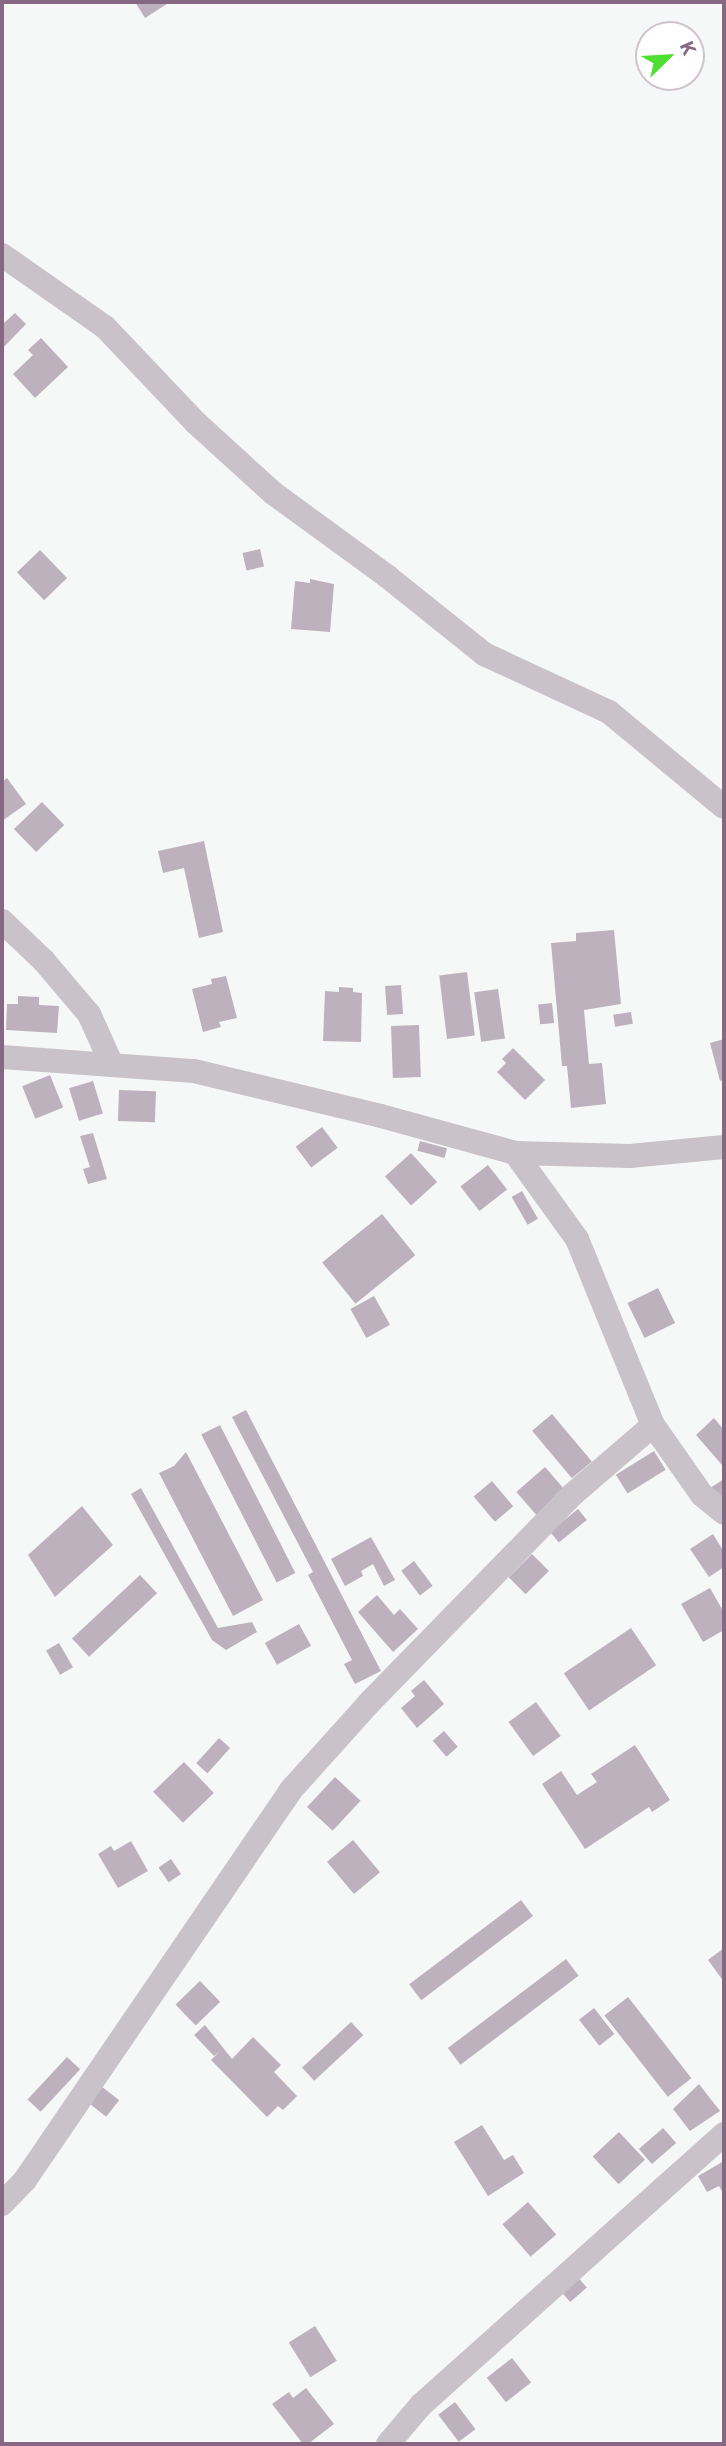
<!DOCTYPE html>
<html>
<head>
<meta charset="utf-8">
<style>
	body { margin:0 }
	#map { position:relative; width:726px; height:2446px; overflow:hidden; background:#f6f8f7; font-family:Roboto,sans-serif }
	div>[style] { position:absolute }
	[style*='--x'] { left:calc(var(--x)*1px); top:calc(var(--y)*1px); width:calc(var(--w)*1px); rotate:calc(var(--a)*1deg) }
	.building>* { inset:0; background:#bdb1bd; transform-origin:0 0 }
	.minor>* { height:24px; margin:-12px; padding:0 12px; transform-origin:12px; border-radius:12px; background:#c9c2c9 }
	span { translate:-50% -50%; white-space:nowrap; text-align:center; line-height:1.15; -webkit-text-stroke:7px #fff; paint-order:stroke }
	.frame { position:absolute; inset:0; border:4px solid #866885; pointer-events:none }
	.north { position:absolute; left:635px; top:21px; width:70px; height:70px; box-sizing:border-box; background:#fff; border:2px solid #cfc3ce; border-radius:50%; rotate:66deg; font-size:19px; font-weight:700; line-height:28px; text-align:center; color:#866885 }
	.north::after { content:''; display:block; margin:auto; width:24px; height:32px; background:#4edf2f; clip-path:polygon(50% 0,100% 100%,50% 72%,0 100%) }
</style>
</head>
<body>
<div id="map">
	<div class="building">
		<i style="clip-path:polygon(135px 2px,170px 2px,145px 18px)"></i>
		<i style="clip-path:polygon(15px 313px,26px 324px,2px 349px,2px 320px,4px 323px)"></i>
		<i style="clip-path:polygon(41px 338px,68px 367px,35px 398px,13px 374px,33px 355px,28px 350px)"></i>
		<i style="left:260px;top:549px;width:18px;height:18px;rotate:77deg"></i>
		<i style="left:40px;top:550px;width:39px;height:32px;rotate:46deg"></i>
		<i style="clip-path:polygon(310px 579px,334px 584px,330px 632px,291px 629px,295px 581px,310px 583px)"></i>
		<i style="clip-path:polygon(7px 778px,26px 804px,2px 821px,2px 782px)"></i>
		<i style="left:42px;top:802px;width:32px;height:39px;rotate:46deg"></i>
		<i style="clip-path:polygon(204px 841px,223px 932px,199px 938px,184px 868px,163px 873px,158px 851px)"></i>
		<i style="clip-path:polygon(614px 930px,621px 1004px,584px 1010px,589px 1064px,602px 1063px,606px 1104px,571px 1108px,567px 1066px,562px 1066px,551px 943px,576px 941px,576px 933px)"></i>
		<i style="left:467px;top:972px;width:64px;height:28px;rotate:83deg"></i>
		<i style="clip-path:polygon(226px 976px,237px 1018px,219px 1022px,221px 1027px,203px 1032px,192px 989px,212px 984px,211px 979px)"></i>
		<i style="left:401px;top:985px;width:29px;height:16px;rotate:86deg"></i>
		<i style="clip-path:polygon(339px 987px,353px 988px,353px 992px,362px 993px,361px 1042px,323px 1041px,325px 991px,339px 992px)"></i>
		<i style="left:498px;top:989px;width:50px;height:24px;rotate:82deg"></i>
		<i style="clip-path:polygon(18px 996px,39px 997px,39px 1005px,59px 1006px,57px 1033px,6px 1030px,7px 1004px,18px 1004px)"></i>
		<i style="left:552px;top:1003px;width:20px;height:14px;rotate:84deg"></i>
		<i style="left:631px;top:1012px;width:12px;height:18px;rotate:81deg"></i>
		<i style="left:419px;top:1025px;width:52px;height:28px;rotate:88deg"></i>
		<i style="clip-path:polygon(724px 1039px,724px 1080px,720px 1081px,710px 1043px)"></i>
		<i style="clip-path:polygon(513px 1048px,545px 1080px,525px 1100px,497px 1072px,506px 1063px,502px 1059px)"></i>
		<i style="left:50px;top:1075px;width:35px;height:30px;rotate:68deg"></i>
		<i style="left:93px;top:1081px;width:34px;height:25px;rotate:73deg"></i>
		<i style="left:119px;top:1090px;width:37px;height:31px;rotate:2deg"></i>
		<i style="left:322px;top:1127px;width:26px;height:33px;rotate:53deg"></i>
		<i style="clip-path:polygon(93px 1133px,107px 1179px,88px 1184px,83px 1169px,90px 1167px,80px 1136px)"></i>
		<i style="left:420px;top:1141px;width:28px;height:10px;rotate:15deg"></i>
		<i style="left:411px;top:1153px;width:39px;height:35px;rotate:48deg"></i>
		<i style="left:488px;top:1165px;width:31px;height:35px;rotate:52deg"></i>
		<i style="left:522px;top:1191px;width:32px;height:12px;rotate:60deg"></i>
		<i style="left:382px;top:1214px;width:53px;height:77px;rotate:51deg"></i>
		<i style="left:658px;top:1288px;width:39px;height:34px;rotate:64deg"></i>
		<i style="left:374px;top:1296px;width:33px;height:27px;rotate:61deg"></i>
		<i style="clip-path:polygon(246px 1410px,381px 1671px,355px 1684px,344px 1664px,352px 1660px,308px 1575px,313px 1572px,232px 1417px)"></i>
		<i style="left:552px;top:1414px;width:62px;height:26px;rotate:50deg"></i>
		<i style="clip-path:polygon(714px 1418px,724px 1430px,722px 1465px,696px 1435px)"></i>
		<i style="left:220px;top:1425px;width:166px;height:21px;rotate:63deg"></i>
		<i style="left:654px;top:1451px;width:22px;height:45px;rotate:58deg"></i>
		<i style="clip-path:polygon(186px 1452px,263px 1600px,233px 1616px,159px 1473px,174px 1466px)"></i>
		<i style="left:545px;top:1467px;width:32px;height:38px;rotate:49deg"></i>
		<i style="clip-path:polygon(724px 1479px,724px 1498px,710px 1488px)"></i>
		<i style="left:492px;top:1481px;width:33px;height:24px;rotate:50deg"></i>
		<i style="clip-path:polygon(141px 1488px,218px 1628px,252px 1622px,257px 1632px,226px 1650px,212px 1640px,131px 1494px)"></i>
		<i style="clip-path:polygon(82px 1506px,113px 1545px,55px 1597px,28px 1555px)"></i>
		<i style="left:578px;top:1509px;width:14px;height:36px;rotate:51deg"></i>
		<i style="clip-path:polygon(713px 1534px,724px 1552px,724px 1567px,709px 1577px,690px 1549px)"></i>
		<i style="clip-path:polygon(371px 1537px,395px 1580px,384px 1586px,373px 1564px,361px 1571px,363px 1576px,345px 1586px,331px 1559px)"></i>
		<i style="left:532px;top:1554px;width:24px;height:33px;rotate:45deg"></i>
		<i style="left:414px;top:1561px;width:31px;height:16px;rotate:53deg"></i>
		<i style="left:140px;top:1575px;width:25px;height:93px;rotate:47deg"></i>
		<i style="clip-path:polygon(710px 1588px,722px 1609px,724px 1607px,724px 1630px,703px 1642px,681px 1604px)"></i>
		<i style="clip-path:polygon(377px 1595px,394px 1615px,400px 1609px,418px 1629px,393px 1652px,358px 1612px)"></i>
		<i style="left:299px;top:1624px;width:25px;height:39px;rotate:61deg"></i>
		<i style="left:631px;top:1628px;width:45px;height:81px;rotate:56deg"></i>
		<i style="left:59px;top:1643px;width:28px;height:15px;rotate:60deg"></i>
		<i style="clip-path:polygon(424px 1680px,444px 1704px,417px 1728px,401px 1708px,415px 1696px,411px 1691px)"></i>
		<i style="left:536px;top:1702px;width:42px;height:34px;rotate:54deg"></i>
		<i style="left:444px;top:1731px;width:21px;height:15px;rotate:49deg"></i>
		<i style="left:219px;top:1738px;width:15px;height:34px;rotate:42deg"></i>
		<i style="clip-path:polygon(635px 1745px,670px 1800px,652px 1812px,649px 1807px,585px 1849px,542px 1784px,561px 1771px,577px 1795px,597px 1782px,591px 1774px)"></i>
		<i style="left:184px;top:1762px;width:43px;height:43px;rotate:46deg"></i>
		<i style="left:335px;top:1777px;width:35px;height:41px;rotate:43deg"></i>
		<i style="left:353px;top:1840px;width:42px;height:34px;rotate:50deg"></i>
		<i style="clip-path:polygon(131px 1841px,148px 1871px,118px 1888px,98px 1854px,111px 1846px,114px 1851px)"></i>
		<i style="left:171px;top:1859px;width:18px;height:15px;rotate:56deg"></i>
		<i style="left:521px;top:1900px;width:20px;height:140px;rotate:53deg"></i>
		<i style="clip-path:polygon(724px 1948px,724px 1982px,708px 1960px)"></i>
		<i style="left:566px;top:1959px;width:21px;height:148px;rotate:53deg"></i>
		<i style="left:200px;top:1981px;width:29px;height:34px;rotate:46deg"></i>
		<i style="left:628px;top:1997px;width:103px;height:30px;rotate:52deg"></i>
		<i style="left:594px;top:2008px;width:33px;height:19px;rotate:52deg"></i>
		<i style="left:351px;top:2022px;width:18px;height:67px;rotate:47deg"></i>
		<i style="clip-path:polygon(205px 2025px,232px 2059px,253px 2037px,281px 2065px,274px 2072px,297px 2096px,283px 2110px,278px 2106px,267px 2117px,211px 2060px,220px 2051px,214px 2056px,194px 2035px)"></i>
		<i style="left:67px;top:2057px;width:18px;height:58px;rotate:43deg"></i>
		<i style="clip-path:polygon(699px 2084px,720px 2111px,690px 2131px,673px 2109px)"></i>
		<i style="left:101px;top:2086px;width:23px;height:21px;rotate:38deg"></i>
		<i style="clip-path:polygon(482px 2125px,504px 2160px,513px 2155px,524px 2173px,488px 2196px,454px 2142px)"></i>
		<i style="left:663px;top:2128px;width:20px;height:32px;rotate:49deg"></i>
		<i style="left:619px;top:2132px;width:38px;height:36px;rotate:47deg"></i>
		<i style="clip-path:polygon(724px 2161px,724px 2195px,719px 2186px,707px 2192px,698px 2176px)"></i>
		<i style="left:528px;top:2202px;width:43px;height:34px;rotate:49deg"></i>
		<i style="left:575px;top:2274px;width:18px;height:22px;rotate:49deg"></i>
		<i style="left:315px;top:2326px;width:41px;height:31px;rotate:58deg"></i>
		<i style="left:512px;top:2358px;width:31px;height:32px;rotate:52deg"></i>
		<i style="clip-path:polygon(306px 2388px,334px 2424px,308px 2444px,303px 2444px,272px 2404px,289px 2392px,293px 2398px)"></i>
		<i style="left:455px;top:2402px;width:34px;height:21px;rotate:53deg"></i>
	</div>
	<div class="minor">
		<i style="--x:2;--y:255;--w:126;--a:35"></i>
		<i style="--x:105;--y:327;--w:131;--a:46.5"></i>
		<i style="--x:195;--y:422;--w:105;--a:42.3"></i>
		<i style="--x:273;--y:493;--w:142;--a:36.1"></i>
		<i style="--x:388;--y:577;--w:123;--a:38.7"></i>
		<i style="--x:484;--y:654;--w:138;--a:24.9"></i>
		<i style="--x:609;--y:712;--w:149;--a:39.6"></i>
		<i style="--x:2;--y:921;--w:58;--a:43.6"></i>
		<i style="--x:44;--y:961;--w:70;--a:49.7"></i>
		<i style="--x:89;--y:1014;--w:56;--a:65.7"></i>
		<i style="--x:2;--y:1057;--w:193;--a:4.2"></i>
		<i style="--x:194;--y:1071;--w:192;--a:13.5"></i>
		<i style="--x:381;--y:1116;--w:139;--a:15.4"></i>
		<i style="--x:515;--y:1153;--w:115;--a:1.5"></i>
		<i style="--x:630;--y:1156;--w:94;--a:-5.5"></i>
		<i style="--x:515;--y:1153;--w:106;--a:54.2"></i>
		<i style="--x:577;--y:1239;--w:201;--a:67.8"></i>
		<i style="--x:653;--y:1425;--w:85;--a:55"></i>
		<i style="--x:702;--y:1495;--w:28;--a:39"></i>
		<i style="--x:2;--y:2204;--w:33;--a:-46"></i>
		<i style="--x:25;--y:2180;--w:471;--a:-55.7"></i>
		<i style="--x:290;--y:1791;--w:120;--a:-48"></i>
		<i style="--x:370;--y:1702;--w:289;--a:-45.7"></i>
		<i style="--x:572;--y:1495;--w:107;--a:-40.8"></i>
		<i style="--x:388;--y:2444;--w:51;--a:-49.8"></i>
		<i style="--x:421;--y:2405;--w:407;--a:-41.8"></i>
	</div>
	<div class="frame"></div>
	<div class="north">K</div>
</div>
</body>
</html>
